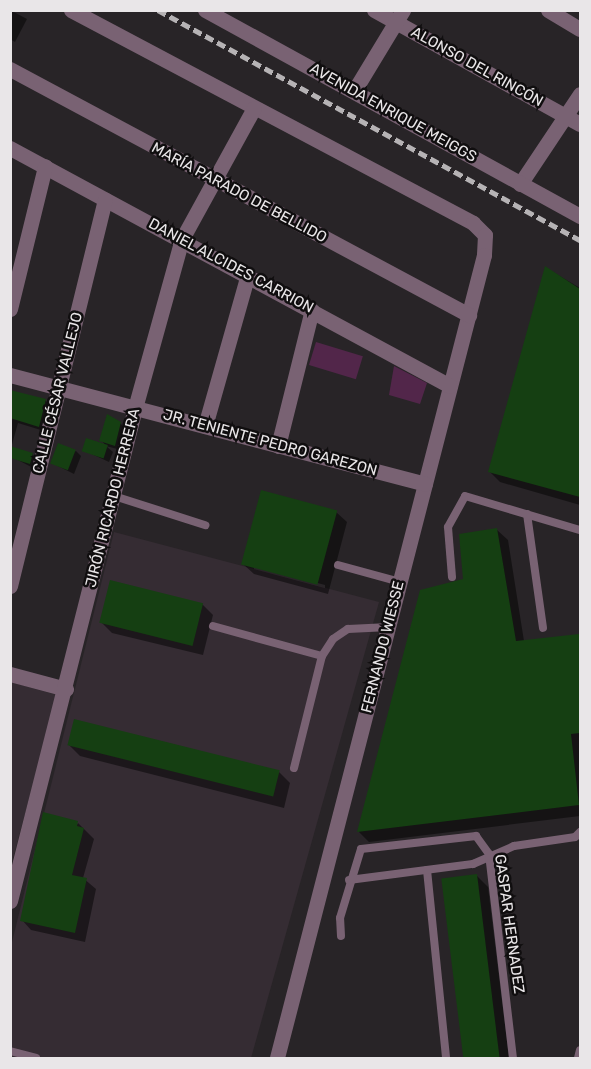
<!DOCTYPE html>
<html>
<head>
<meta charset="utf-8">
<style>
	body { margin:0 }
	#map { position:relative; width:591px; height:1069px; overflow:hidden; background:#282427; font-family:Rubik,sans-serif }
	div>[style] { position:absolute }
	[style*='--x'] { left:calc(var(--x)*1px); top:calc(var(--y)*1px); width:calc(var(--w)*1px); rotate:calc(var(--a)*1deg) }
	.built>* { inset:0; background:#352c33 }
	.green>* { inset:0; background:#52264a; transform-origin:0 0 }
	.shadow>* { inset:0; background:#0007 }
	.building>* { inset:0; background:#153f12; transform-origin:0 0 }
	.service>* { height:8px; margin:-4px; padding:0 4px; transform-origin:4px; border-radius:4px; background:#796273 }
	.minor>* { height:15px; margin:-7.5px; padding:0 7.5px; transform-origin:7.5px; border-radius:7.5px; background:#796273 }
	.tertiary>* { height:15px; margin:-7.5px; padding:0 7.5px; transform-origin:7.5px; border-radius:7.5px; background:#796273 }
	.rail>* { height:4.5px; margin-top:-2.25px; transform-origin:0; background:repeating-linear-gradient(90deg,#b6b3b5 0 9px,transparent 0 13.5px) }
	span { translate:-50% -50%; white-space:nowrap; text-align:center; line-height:1.15; -webkit-text-stroke:5px #100e0f; paint-order:stroke }
	.street-label { font-size:15px; color:#e9e6e8 }
	.frame { position:absolute; inset:0; border:12px solid #e9e6e8; pointer-events:none }
</style>
</head>
<body>
<div id="map">
	<div class="built">
		<i style="clip-path:polygon(114px 532px,379px 602px,251px 1058px,11px 1058px,11px 946px)"></i>
		<i style="clip-path:polygon(11px 682px,57px 695px,11px 866px)"></i>
	</div>
	<div class="green">
		<i style="left:316px;top:342px;width:49px;height:24px;rotate:17deg"></i>
		<i style="clip-path:polygon(394px 366px,427px 383px,420px 404px,389px 395px)"></i>
	</div>
	<div class="shadow">
		<i style="clip-path:polygon(10px 10px,27px 19px,15px 42px,10px 39px)"></i>
		<i style="clip-path:polygon(546px 268px,580px 288px,580px 505px,500px 482px,489px 471px)"></i>
		<i style="clip-path:polygon(10px 391px,45px 400px,50px 405px,44px 431px,18px 423px,11px 448px)"></i>
		<i style="clip-path:polygon(120px 423px,126px 429px,121px 450px,106px 446px,113px 452px,109px 462px,83px 450px,107px 447px,101px 440px)"></i>
		<i style="clip-path:polygon(76px 451px,81px 456px,74px 474px,52px 463px)"></i>
		<i style="clip-path:polygon(32px 454px,37px 459px,35px 469px,16px 459px)"></i>
		<i style="clip-path:polygon(evenodd,336px 512px,347px 522px,328px 594px,254px 574px,243px 564px,336px 512px,254px 566px,325px 585px,325px 588px,254px 569px,254px 566px)"></i>
		<i style="clip-path:polygon(497px 530px,508px 540px,524px 641px,580px 638px,580px 816px,369px 842px,359px 832px,465px 580px)"></i>
		<i style="clip-path:polygon(202px 604px,213px 615px,203px 655px,112px 633px,102px 623px)"></i>
		<i style="clip-path:polygon(69px 745px,279px 772px,290px 783px,284px 808px,80px 756px)"></i>
		<i style="clip-path:polygon(78px 823px,94px 839px,83px 878px,96px 889px,85px 942px,31px 930px,22px 920px)"></i>
		<i style="clip-path:polygon(477px 876px,488px 887px,509px 1058px,465px 1058px)"></i>
	</div>
	<div class="building">
		<i style="clip-path:polygon(545px 266px,580px 289px,580px 497px,488px 472px)"></i>
		<i style="clip-path:polygon(10px 390px,46px 399px,39px 427px,10px 418px)"></i>
		<i style="clip-path:polygon(107px 414px,121px 422px,115px 446px,99px 441px)"></i>
		<i style="left:86px;top:438px;width:23px;height:14px;rotate:18deg"></i>
		<i style="left:58px;top:443px;width:19px;height:22px;rotate:21deg"></i>
		<i style="clip-path:polygon(10px 446px,33px 453px,30px 464px,10px 458px)"></i>
		<i style="left:261px;top:490px;width:79px;height:77px;rotate:15deg"></i>
		<i style="clip-path:polygon(497px 528px,516px 641px,579px 634px,580px 733px,571px 734px,579px 805px,357px 832px,420px 590px,463px 579px,459px 534px)"></i>
		<i style="left:110px;top:580px;width:96px;height:44px;rotate:14deg"></i>
		<i style="left:74px;top:719px;width:212px;height:27px;rotate:14deg"></i>
		<i style="clip-path:polygon(43px 812px,78px 821px,77px 826px,84px 828px,72px 875px,87px 878px,75px 933px,20px 921px)"></i>
		<i style="left:477px;top:874px;width:186px;height:36px;rotate:83deg"></i>
	</div>
	<div class="service">
		<i style="--x:114;--y:496;--w:96;--a:17.7"></i>
		<i style="--x:527;--y:514;--w:115;--a:82"></i>
		<i style="--x:338;--y:565;--w:64;--a:15.3"></i>
		<i style="--x:452;--y:577;--w:50;--a:-94.6"></i>
		<i style="--x:448;--y:527;--w:35;--a:-61"></i>
		<i style="--x:465;--y:496;--w:120;--a:16.5"></i>
		<i style="--x:213;--y:626;--w:113;--a:15.4"></i>
		<i style="--x:322;--y:656;--w:20;--a:-57"></i>
		<i style="--x:333;--y:639;--w:18;--a:-34"></i>
		<i style="--x:348;--y:629;--w:41;--a:-2.8"></i>
		<i style="--x:294;--y:768;--w:115;--a:-76"></i>
		<i style="--x:427;--y:870;--w:189;--a:84.2"></i>
		<i style="--x:349;--y:880;--w:125;--a:-7.4"></i>
		<i style="--x:473;--y:864;--w:45;--a:-23.7"></i>
		<i style="--x:514;--y:846;--w:62;--a:-8.4"></i>
		<i style="--x:575;--y:837;--w:7;--a:-45"></i>
		<i style="--x:341;--y:936;--w:18;--a:-93"></i>
		<i style="--x:340;--y:918;--w:72;--a:-73.1"></i>
		<i style="--x:361;--y:849;--w:116;--a:-6.4"></i>
		<i style="--x:476;--y:836;--w:22;--a:54"></i>
		<i style="--x:489;--y:854;--w:205;--a:83.3"></i>
		<i style="--x:10;--y:1051;--w:27;--a:15"></i>
		<i style="--x:578;--y:1058;--w:8;--a:-76"></i>
	</div>
	<div class="minor">
		<i style="--x:71;--y:10;--w:455;--a:27.9"></i>
		<i style="--x:473;--y:223;--w:17;--a:45"></i>
		<i style="--x:485;--y:235;--w:20;--a:93"></i>
		<i style="--x:484;--y:255;--w:829;--a:104.46"></i>
		<i style="--x:374;--y:10;--w:235;--a:29"></i>
		<i style="--x:548;--y:10;--w:37;--a:31"></i>
		<i style="--x:10;--y:69;--w:521;--a:28.19"></i>
		<i style="--x:354;--y:91;--w:95;--a:-58.8"></i>
		<i style="--x:10;--y:148;--w:500;--a:28.41"></i>
		<i style="--x:520;--y:184;--w:108;--a:-56.3"></i>
		<i style="--x:10;--y:309;--w:147;--a:-76.2"></i>
		<i style="--x:10;--y:375;--w:429;--a:14.7"></i>
		<i style="--x:205;--y:426;--w:158;--a:-74.2"></i>
		<i style="--x:278;--y:446;--w:140;--a:-76"></i>
		<i style="--x:10;--y:586;--w:398;--a:-76.2"></i>
		<i style="--x:10;--y:674;--w:58;--a:15"></i>
		<i style="--x:10;--y:901;--w:509;--a:-75.77"></i>
		<i style="--x:135;--y:408;--w:175;--a:-74.5"></i>
		<i style="--x:182;--y:239;--w:149;--a:-61.2"></i>
	</div>
	<div class="tertiary">
		<i style="--x:205;--y:10;--w:428;--a:28.8"></i>
	</div>
	<div class="rail">
		<i style="--x:158;--y:10;--w:481;--a:28.6"></i>
	</div>
	<div class="street-label">
		<span style="left:477px;top:67px;rotate:29deg">ALONSO DEL RINCÓN</span>
		<span style="left:393px;top:113px;rotate:29deg">AVENIDA ENRIQUE MEIGGS</span>
		<span style="left:239px;top:193px;rotate:28deg">MARÍA PARADO DE BELLIDO</span>
		<span style="left:231px;top:266px;rotate:28deg">DANIEL ALCIDES CARRION</span>
		<span style="left:58px;top:393px;rotate:-76deg">CALLE CÉSAR VALLEJO</span>
		<span style="left:270px;top:443px;rotate:15deg">JR. TENIENTE PEDRO GAREZON</span>
		<span style="left:113px;top:498px;rotate:-76deg">JIRÓN RICARDO HERRERA</span>
		<span style="left:383px;top:647px;rotate:-76deg">FERNANDO WIESSE</span>
		<span style="left:509px;top:924px;rotate:82deg">GASPAR HERNADEZ</span>
	</div>
	<div class="frame"></div>
</div>
</body>
</html>
